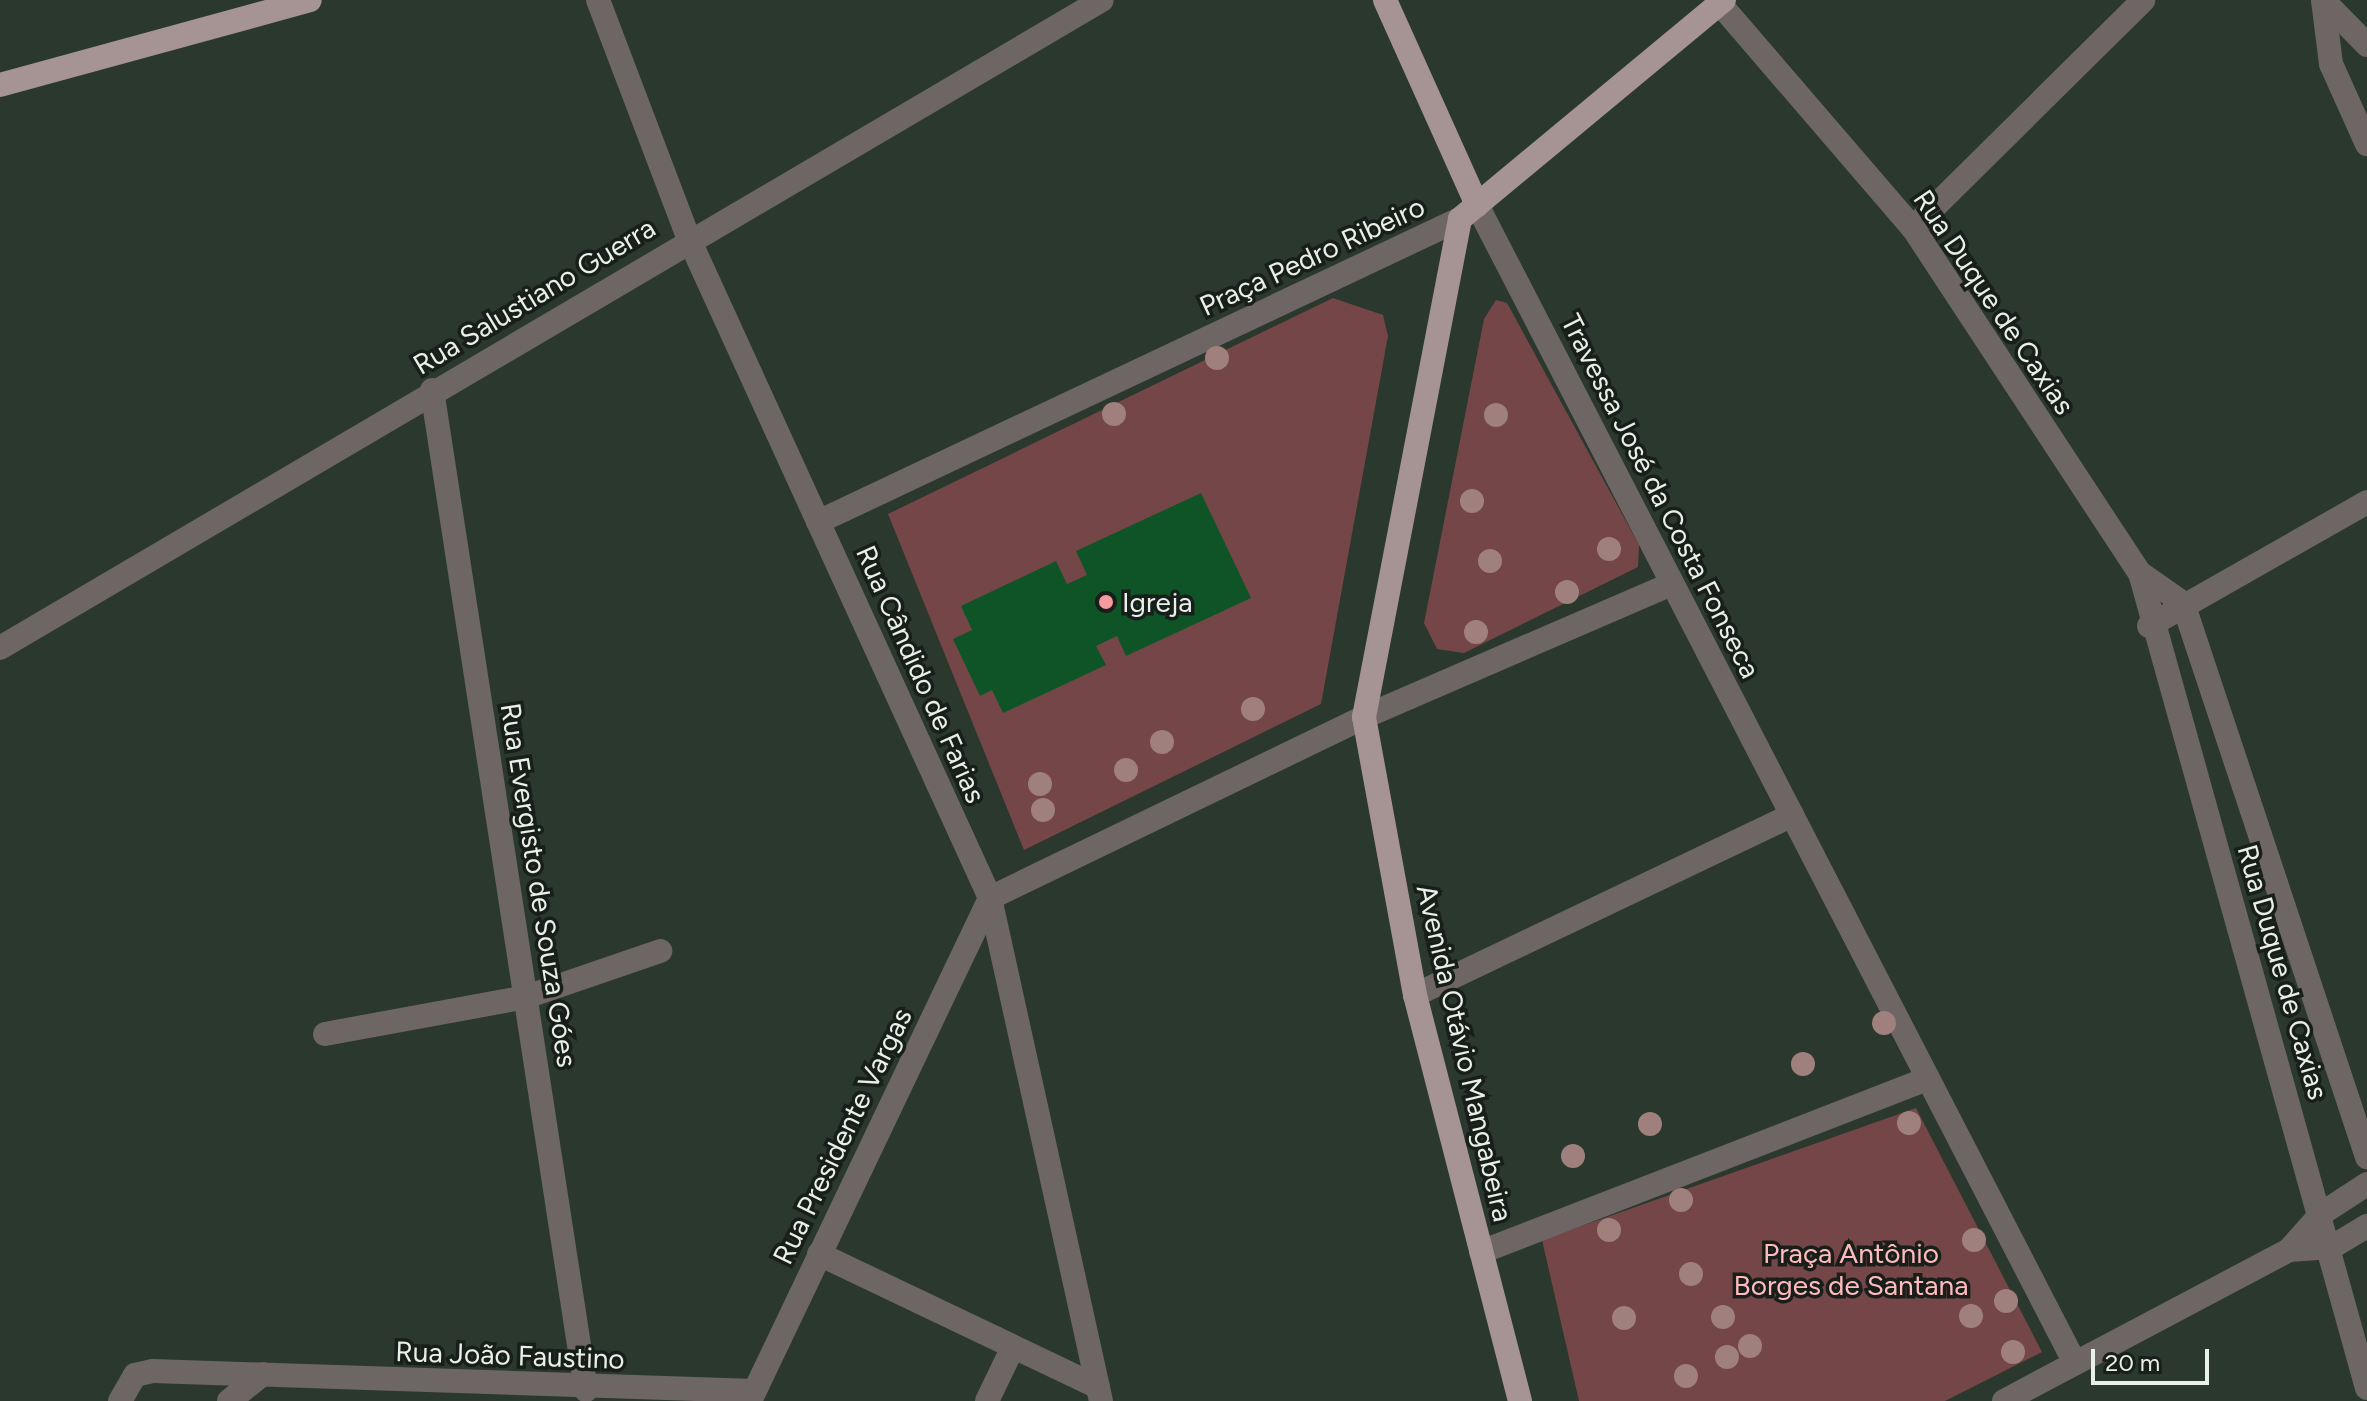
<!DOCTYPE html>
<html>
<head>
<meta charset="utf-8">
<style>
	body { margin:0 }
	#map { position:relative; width:2367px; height:1401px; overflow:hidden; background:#2b382d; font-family:Figtree,sans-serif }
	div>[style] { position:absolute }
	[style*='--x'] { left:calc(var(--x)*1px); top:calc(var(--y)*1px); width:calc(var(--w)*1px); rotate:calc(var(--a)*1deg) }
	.green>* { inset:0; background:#754648 }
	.building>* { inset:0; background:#0f5427 }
	.minor>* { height:24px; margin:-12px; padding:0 12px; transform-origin:12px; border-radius:12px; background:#6e6565 }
	.major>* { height:24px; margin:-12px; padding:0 12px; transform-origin:12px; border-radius:12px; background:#a69393 }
	.trees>* { width:24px; height:24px; margin:-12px; border-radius:50%; background:#9f807c }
	.dots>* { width:22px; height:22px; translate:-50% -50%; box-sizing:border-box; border:4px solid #181e19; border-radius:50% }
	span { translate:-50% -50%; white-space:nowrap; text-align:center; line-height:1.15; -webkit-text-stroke:7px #181e19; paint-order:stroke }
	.street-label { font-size:28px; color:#e8f0e9 }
	.poi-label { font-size:28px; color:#e8f0e9 }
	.left { translate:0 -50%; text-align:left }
	.park-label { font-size:28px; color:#febabc }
	.scale { position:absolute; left:2091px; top:1349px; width:118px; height:36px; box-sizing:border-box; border:4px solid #e8f0e9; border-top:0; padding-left:10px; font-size:24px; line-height:28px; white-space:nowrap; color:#e8f0e9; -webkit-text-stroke:6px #181e19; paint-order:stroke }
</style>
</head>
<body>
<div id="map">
	<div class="green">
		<i style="clip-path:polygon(1333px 298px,1383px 315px,1388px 336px,1321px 704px,1024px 850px,888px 514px)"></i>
		<i style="clip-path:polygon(1496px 300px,1507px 303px,1639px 545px,1638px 567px,1464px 653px,1437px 649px,1424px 623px,1484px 319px)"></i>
		<i style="clip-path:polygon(1916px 1108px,2042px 1352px,1945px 1401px,1579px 1401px,1542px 1240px)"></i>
	</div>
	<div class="building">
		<i style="clip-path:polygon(1201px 493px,1251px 598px,1126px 656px,1117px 636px,1096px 646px,1106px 665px,1003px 713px,992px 690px,980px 696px,953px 639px,972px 630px,961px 606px,1056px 561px,1067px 584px,1087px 575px,1076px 551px)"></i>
	</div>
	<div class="minor">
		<i style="--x:598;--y:0;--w:256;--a:69.2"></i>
		<i style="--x:689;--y:239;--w:724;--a:65.45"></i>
		<i style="--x:990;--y:898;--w:515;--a:77.56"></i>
		<i style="--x:2323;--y:0;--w:64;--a:82.9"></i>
		<i style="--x:2331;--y:64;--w:88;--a:65.8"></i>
		<i style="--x:2323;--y:0;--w:63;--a:45.6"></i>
		<i style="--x:1720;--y:4;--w:296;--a:49.3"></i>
		<i style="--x:1913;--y:228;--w:413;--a:56.7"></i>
		<i style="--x:2140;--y:573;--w:52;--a:34.9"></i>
		<i style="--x:2183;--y:603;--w:584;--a:71.63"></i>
		<i style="--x:1477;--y:205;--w:1303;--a:62.69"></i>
		<i style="--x:1913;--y:228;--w:324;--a:-44.7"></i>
		<i style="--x:432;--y:390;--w:1012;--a:81.25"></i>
		<i style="--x:818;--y:522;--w:710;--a:-25.27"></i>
		<i style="--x:2140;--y:573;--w:846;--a:74.44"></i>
		<i style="--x:2149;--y:626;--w:251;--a:-29.6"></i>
		<i style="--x:0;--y:648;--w:1278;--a:-30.46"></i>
		<i style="--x:1415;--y:995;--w:418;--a:-25.5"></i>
		<i style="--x:325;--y:1034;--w:204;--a:-10.4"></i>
		<i style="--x:526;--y:997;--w:142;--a:-18.9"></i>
		<i style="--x:2289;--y:1250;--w:43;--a:-4"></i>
		<i style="--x:2332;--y:1247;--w:41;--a:-31"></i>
		<i style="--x:1481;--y:1252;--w:479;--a:-21.2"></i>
		<i style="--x:819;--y:1254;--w:309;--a:25.5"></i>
		<i style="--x:120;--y:1401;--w:30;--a:-60"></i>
		<i style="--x:135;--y:1375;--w:18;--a:-13"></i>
		<i style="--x:153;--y:1371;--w:602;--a:1.9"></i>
		<i style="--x:229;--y:1401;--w:43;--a:-38.5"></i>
		<i style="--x:750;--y:1401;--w:557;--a:-64.49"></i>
		<i style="--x:990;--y:898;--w:415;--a:-25.8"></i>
		<i style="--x:1364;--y:717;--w:335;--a:-23.4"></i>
		<i style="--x:987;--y:1401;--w:58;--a:-64.3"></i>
		<i style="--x:2004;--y:1401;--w:323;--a:-27.9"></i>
		<i style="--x:2289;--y:1250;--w:48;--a:-48.4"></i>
		<i style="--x:2321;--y:1214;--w:55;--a:-33.1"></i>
	</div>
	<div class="major">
		<i style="--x:1385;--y:0;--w:225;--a:65.8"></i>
		<i style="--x:0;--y:85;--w:321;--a:-15.3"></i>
		<i style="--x:1520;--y:1401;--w:419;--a:-104.5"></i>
		<i style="--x:1415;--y:995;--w:283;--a:-100.4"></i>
		<i style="--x:1364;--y:717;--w:507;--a:-79.09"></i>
		<i style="--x:1460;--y:219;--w:343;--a:-39.7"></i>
	</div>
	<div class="trees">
		<i style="left:1217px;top:358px"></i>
		<i style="left:1114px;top:414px"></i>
		<i style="left:1496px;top:415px"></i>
		<i style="left:1472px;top:501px"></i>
		<i style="left:1609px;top:549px"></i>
		<i style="left:1490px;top:561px"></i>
		<i style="left:1567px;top:592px"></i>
		<i style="left:1476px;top:632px"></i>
		<i style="left:1253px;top:709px"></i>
		<i style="left:1162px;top:742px"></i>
		<i style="left:1126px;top:770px"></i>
		<i style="left:1040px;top:784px"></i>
		<i style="left:1043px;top:810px"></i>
		<i style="left:1884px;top:1023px"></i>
		<i style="left:1803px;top:1064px"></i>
		<i style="left:1909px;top:1123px"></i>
		<i style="left:1650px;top:1124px"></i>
		<i style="left:1573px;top:1156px"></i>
		<i style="left:1681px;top:1200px"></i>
		<i style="left:1609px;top:1230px"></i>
		<i style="left:1974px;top:1240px"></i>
		<i style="left:1691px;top:1274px"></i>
		<i style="left:2006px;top:1301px"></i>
		<i style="left:1971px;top:1316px"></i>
		<i style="left:1723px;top:1317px"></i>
		<i style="left:1624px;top:1318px"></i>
		<i style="left:1750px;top:1346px"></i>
		<i style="left:2013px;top:1352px"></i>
		<i style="left:1727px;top:1357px"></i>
		<i style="left:1686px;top:1376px"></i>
	</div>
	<div class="dots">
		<i style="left:1106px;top:602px;background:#f59b9e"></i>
	</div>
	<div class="street-label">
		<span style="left:1312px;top:256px;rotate:-25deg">Praça Pedro Ribeiro</span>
		<span style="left:534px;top:296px;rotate:-31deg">Rua Salustiano Guerra</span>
		<span style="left:1994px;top:302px;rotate:56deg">Rua Duque de Caxias</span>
		<span style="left:1661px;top:496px;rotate:63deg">Travessa José da Costa Fonseca</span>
		<span style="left:921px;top:674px;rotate:66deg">Rua Cândido de Farias</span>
		<span style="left:539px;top:885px;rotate:81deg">Rua Evergisto de Souza Góes</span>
		<span style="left:2283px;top:972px;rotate:74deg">Rua Duque de Caxias</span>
		<span style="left:1465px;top:1053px;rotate:77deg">Avenida Otávio Mangabeira</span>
		<span style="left:842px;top:1136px;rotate:-64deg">Rua Presidente Vargas</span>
		<span style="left:510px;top:1355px;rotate:2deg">Rua João Faustino</span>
	</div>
	<div class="poi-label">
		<span class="left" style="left:1122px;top:602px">Igreja</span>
	</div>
	<div class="park-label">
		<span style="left:1851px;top:1269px">Praça Antônio<br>Borges de Santana</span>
	</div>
	<div class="scale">20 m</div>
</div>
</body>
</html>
